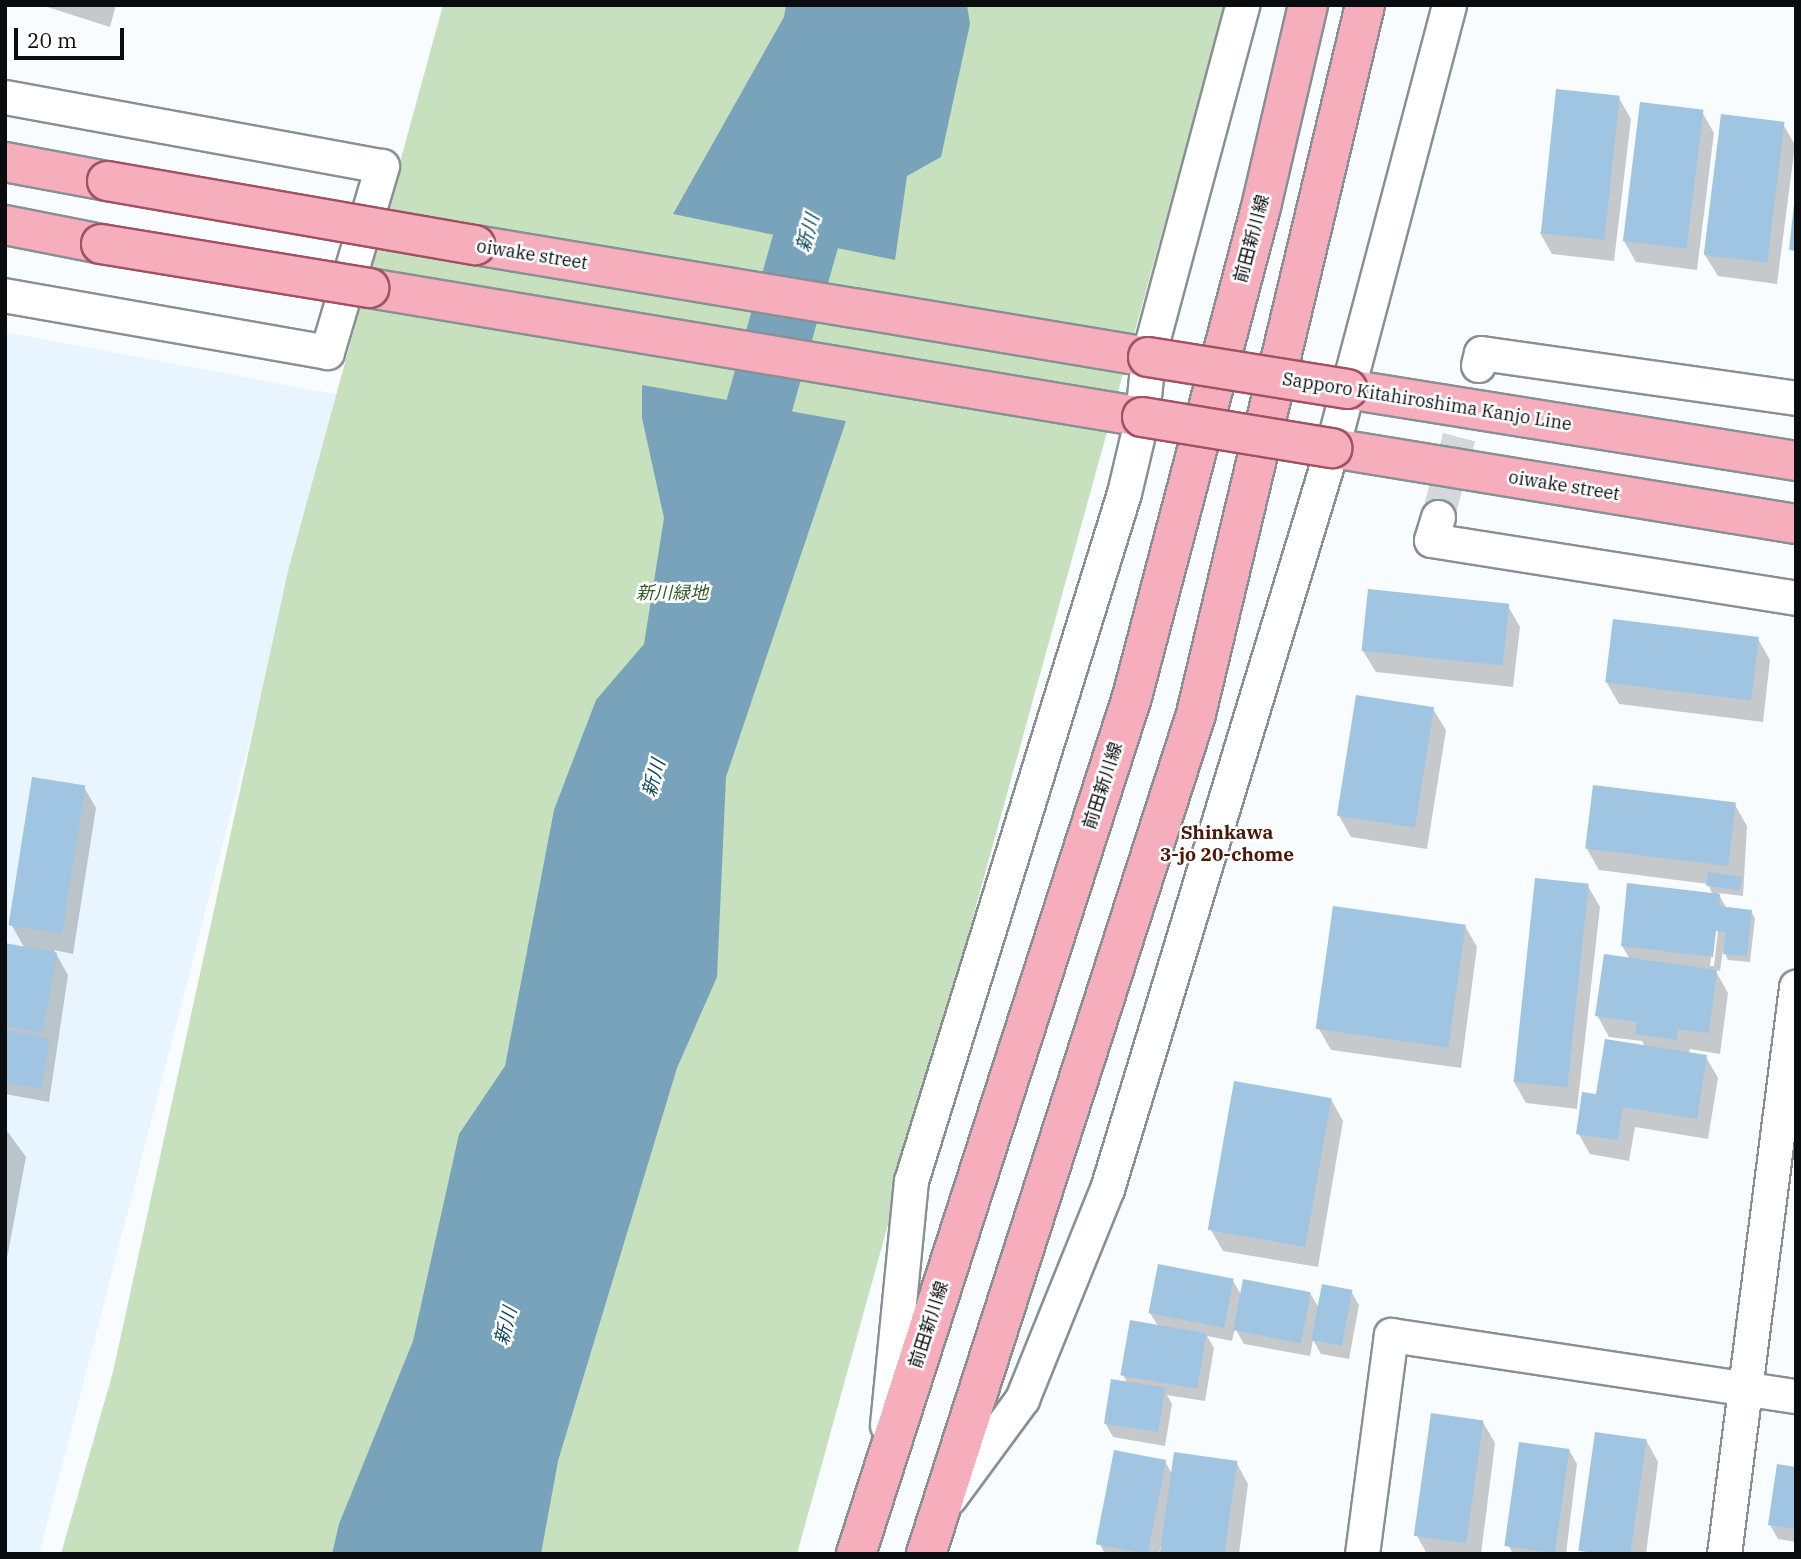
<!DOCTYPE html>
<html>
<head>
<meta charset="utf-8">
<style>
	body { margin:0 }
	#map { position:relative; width:1801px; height:1559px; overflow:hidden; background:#f8fcfe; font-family:"IBM Plex Serif","Noto Sans JP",serif }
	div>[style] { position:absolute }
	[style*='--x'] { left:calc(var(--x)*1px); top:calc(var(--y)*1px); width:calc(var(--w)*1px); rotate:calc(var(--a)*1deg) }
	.built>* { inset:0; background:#e8f5fe }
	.green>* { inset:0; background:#c7e1bf }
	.water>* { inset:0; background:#78a3bb }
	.shadow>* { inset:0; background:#0003 }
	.river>* { height:66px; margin:-33px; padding:0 33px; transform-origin:33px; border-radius:33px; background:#78a3bb }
	.building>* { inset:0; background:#9fc5e2; transform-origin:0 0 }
	.minor-tunnel>* { height:33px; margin-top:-16.5px; transform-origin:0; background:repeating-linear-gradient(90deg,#d4d8da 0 33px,transparent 0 50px) }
	.roads { filter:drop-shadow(2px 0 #889096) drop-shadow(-2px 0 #889096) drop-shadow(0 2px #889096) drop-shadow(0 -2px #889096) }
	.minor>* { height:33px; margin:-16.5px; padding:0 16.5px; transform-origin:16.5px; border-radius:16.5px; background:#fff }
	.primary>* { height:38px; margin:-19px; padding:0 19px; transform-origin:19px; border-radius:19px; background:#f6adbc }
	.bridges { filter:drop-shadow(2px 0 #a05262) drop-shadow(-2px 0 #a05262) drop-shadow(0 2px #a05262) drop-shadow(0 -2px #a05262) }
	.primary-bridge>* { height:38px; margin:-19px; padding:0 19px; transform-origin:19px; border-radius:19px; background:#f6adbc }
	span { translate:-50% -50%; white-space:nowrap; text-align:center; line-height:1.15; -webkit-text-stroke:5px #fff; paint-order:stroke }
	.street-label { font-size:18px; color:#0a0d0f }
	.park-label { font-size:18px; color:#355a29; font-style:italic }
	.water-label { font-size:19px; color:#09455e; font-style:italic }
	.neighbourhood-label { font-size:19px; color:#4a1908; font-weight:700 }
	.frame { position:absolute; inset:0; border:7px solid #0a0d0f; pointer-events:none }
	.scale { position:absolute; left:14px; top:28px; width:110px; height:32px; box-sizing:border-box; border:4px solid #0a0d0f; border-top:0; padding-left:9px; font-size:21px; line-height:24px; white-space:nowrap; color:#0a0d0f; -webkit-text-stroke:5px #fff; paint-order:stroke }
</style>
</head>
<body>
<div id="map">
	<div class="built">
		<i style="clip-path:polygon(5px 332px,339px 395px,39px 1554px,5px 1554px)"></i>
	</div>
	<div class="green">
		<i style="clip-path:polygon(443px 5px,1225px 5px,797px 1554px,61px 1554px,113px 1372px,288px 571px)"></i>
	</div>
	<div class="water">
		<i style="clip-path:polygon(786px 5px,967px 5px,970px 24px,941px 157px,907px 176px,895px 260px,673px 214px,784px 17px)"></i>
		<i style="clip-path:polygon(642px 385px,846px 421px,726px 777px,717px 977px,677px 1068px,558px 1461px,541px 1554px,332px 1554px,339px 1524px,413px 1341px,459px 1134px,505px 1066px,554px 810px,596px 700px,644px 644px,664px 518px,642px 418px)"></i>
	</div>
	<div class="shadow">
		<i style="clip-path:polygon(41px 5px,116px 5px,110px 27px)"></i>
		<i style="clip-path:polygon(1619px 98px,1631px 119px,1614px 261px,1552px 254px,1540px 233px)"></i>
		<i style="clip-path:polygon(1702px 112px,1714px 133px,1697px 270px,1636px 262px,1624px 241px)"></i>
		<i style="clip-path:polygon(1783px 124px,1795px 145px,1777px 284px,1718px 276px,1705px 255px)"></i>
		<i style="clip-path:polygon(1508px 606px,1520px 627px,1513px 687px,1376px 672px,1363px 651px)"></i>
		<i style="clip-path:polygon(1758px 639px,1770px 660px,1763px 722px,1619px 704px,1607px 683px)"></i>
		<i style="clip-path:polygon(1433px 709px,1446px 730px,1427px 849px,1351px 837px,1339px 816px)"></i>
		<i style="clip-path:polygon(84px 787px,96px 808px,73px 954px,54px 950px,68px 975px,49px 1102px,5px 1094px,5px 945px,25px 949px,11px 924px)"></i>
		<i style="clip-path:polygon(evenodd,1735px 805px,1747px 826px,1743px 896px,1718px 893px,1727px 909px,1751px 912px,1755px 918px,1750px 962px,1728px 960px,1723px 950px,1720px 971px,1715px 970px,1728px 993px,1720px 1054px,1690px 1049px,1689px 1054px,1706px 1057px,1718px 1078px,1708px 1139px,1635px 1127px,1629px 1161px,1590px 1154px,1578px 1133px,1598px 1096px,1645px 1047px,1642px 1041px,1609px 1037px,1597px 1015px,1630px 959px,1622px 946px,1713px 895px,1708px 884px,1599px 870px,1587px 849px,1735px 805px,1715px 927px,1718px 931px,1714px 966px,1710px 966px,1715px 927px)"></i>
		<i style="clip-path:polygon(1588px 886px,1600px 907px,1577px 1109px,1526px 1103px,1514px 1082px)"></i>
		<i style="clip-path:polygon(1465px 926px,1477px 947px,1461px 1068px,1331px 1050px,1319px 1029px)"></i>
		<i style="clip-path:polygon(1331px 1099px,1343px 1121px,1318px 1267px,1223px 1251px,1211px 1230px)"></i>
		<i style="clip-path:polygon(5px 1128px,26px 1157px,5px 1269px)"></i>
		<i style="clip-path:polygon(1233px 1281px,1242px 1296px,1310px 1293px,1319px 1308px,1351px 1291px,1359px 1305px,1349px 1359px,1321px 1354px,1313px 1340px,1310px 1356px,1244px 1344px,1235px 1328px,1232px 1341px,1207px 1336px,1214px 1348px,1205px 1401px,1167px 1395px,1172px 1404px,1165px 1446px,1113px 1437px,1105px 1423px,1128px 1384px,1123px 1375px,1158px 1326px,1150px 1313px)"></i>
		<i style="clip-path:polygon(1483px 1422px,1495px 1443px,1481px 1554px,1427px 1554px,1417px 1536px)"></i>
		<i style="clip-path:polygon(1646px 1440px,1658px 1462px,1646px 1554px,1584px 1554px)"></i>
		<i style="clip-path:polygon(1569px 1450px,1577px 1464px,1566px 1554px,1513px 1554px,1508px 1545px)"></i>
		<i style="clip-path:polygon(1165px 1461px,1173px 1476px,1236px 1462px,1248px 1484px,1239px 1554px,1163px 1554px,1161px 1545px,1159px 1554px,1105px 1554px,1100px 1544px)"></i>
		<i style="clip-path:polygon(1796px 1469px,1796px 1542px,1778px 1539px,1770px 1525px)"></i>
	</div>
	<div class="river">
		<i style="--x:735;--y:492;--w:506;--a:-74.29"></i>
	</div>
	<div class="building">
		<i style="left:1556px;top:89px;width:64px;height:145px;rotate:6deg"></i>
		<i style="left:1640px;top:102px;width:64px;height:140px;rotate:7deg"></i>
		<i style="left:1721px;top:114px;width:64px;height:142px;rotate:7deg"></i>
		<i style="clip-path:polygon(1794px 204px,1796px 204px,1796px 251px,1789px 250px)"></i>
		<i style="left:1368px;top:589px;width:142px;height:62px;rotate:6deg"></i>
		<i style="left:1613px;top:619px;width:147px;height:64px;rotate:7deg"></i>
		<i style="left:1356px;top:695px;width:79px;height:122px;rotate:9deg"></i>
		<i style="left:32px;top:777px;width:54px;height:150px;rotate:9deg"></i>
		<i style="left:1593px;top:785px;width:144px;height:64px;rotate:7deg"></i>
		<i style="left:1708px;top:872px;width:34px;height:14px;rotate:8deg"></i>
		<i style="left:1535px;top:878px;width:54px;height:205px;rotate:6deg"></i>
		<i style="clip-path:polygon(1627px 883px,1720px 894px,1719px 906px,1752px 910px,1747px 956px,1723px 954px,1726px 932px,1716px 931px,1713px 957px,1621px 946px)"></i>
		<i style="left:1333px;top:906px;width:134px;height:124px;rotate:8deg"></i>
		<i style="clip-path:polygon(5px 943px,57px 953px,42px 1033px,5px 1026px)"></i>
		<i style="clip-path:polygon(1604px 954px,1717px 970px,1709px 1033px,1678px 1029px,1677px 1040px,1635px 1034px,1637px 1022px,1595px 1016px)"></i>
		<i style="clip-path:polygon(5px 1030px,50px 1039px,41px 1089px,5px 1082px)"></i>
		<i style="clip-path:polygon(1605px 1039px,1707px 1055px,1697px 1119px,1623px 1107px,1618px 1140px,1576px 1134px,1582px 1092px,1596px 1094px)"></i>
		<i style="left:1234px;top:1081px;width:99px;height:151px;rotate:10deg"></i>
		<i style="left:1158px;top:1264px;width:77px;height:50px;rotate:11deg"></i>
		<i style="left:1243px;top:1279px;width:69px;height:52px;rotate:11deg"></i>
		<i style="left:1322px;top:1284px;width:31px;height:57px;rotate:11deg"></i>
		<i style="left:1130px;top:1320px;width:78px;height:56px;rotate:10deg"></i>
		<i style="left:1111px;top:1379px;width:55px;height:45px;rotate:9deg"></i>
		<i style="left:1431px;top:1413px;width:53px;height:124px;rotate:8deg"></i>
		<i style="left:1595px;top:1432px;width:52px;height:120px;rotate:8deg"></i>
		<i style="left:1519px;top:1442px;width:51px;height:105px;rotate:8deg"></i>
		<i style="left:1114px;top:1450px;width:53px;height:96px;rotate:11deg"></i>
		<i style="left:1174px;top:1452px;width:64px;height:103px;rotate:8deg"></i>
		<i style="clip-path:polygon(1777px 1464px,1796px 1467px,1796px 1529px,1768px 1525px)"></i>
	</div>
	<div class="minor-tunnel">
		<i style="--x:1438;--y:517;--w:157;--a:-75.3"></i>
	</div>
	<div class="roads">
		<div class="minor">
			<i style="--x:5;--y:97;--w:383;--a:10.4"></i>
			<i style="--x:382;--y:166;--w:194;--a:106.5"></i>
			<i style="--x:327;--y:352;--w:327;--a:-170"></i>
			<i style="--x:1478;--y:365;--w:12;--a:-76"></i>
			<i style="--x:1481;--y:353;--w:318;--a:8.1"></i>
			<i style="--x:1438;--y:517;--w:24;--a:107"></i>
			<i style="--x:1431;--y:540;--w:370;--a:9"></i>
			<i style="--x:887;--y:1425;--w:245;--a:-84.4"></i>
			<i style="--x:911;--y:1181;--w:720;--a:-72.8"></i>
			<i style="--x:1124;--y:493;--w:78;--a:-76.7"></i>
			<i style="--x:1142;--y:417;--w:60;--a:-84.3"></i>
			<i style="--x:1148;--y:357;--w:364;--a:-75"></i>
			<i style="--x:950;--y:1497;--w:122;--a:-53.7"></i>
			<i style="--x:1022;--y:1399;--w:227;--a:-68"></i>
			<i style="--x:1107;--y:1189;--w:774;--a:-73.11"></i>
			<i style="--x:1332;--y:448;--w:458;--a:-75.2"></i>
			<i style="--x:1362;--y:1554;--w:221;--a:-82.5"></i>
			<i style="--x:1391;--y:1335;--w:410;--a:8.6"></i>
			<i style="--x:1724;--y:1554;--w:572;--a:-82.76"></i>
		</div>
		<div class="primary">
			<i style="--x:5;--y:162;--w:104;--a:10.6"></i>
			<i style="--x:5;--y:225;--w:98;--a:11.2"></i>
			<i style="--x:475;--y:245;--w:682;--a:9.45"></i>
			<i style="--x:369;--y:288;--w:784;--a:9.47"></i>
			<i style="--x:1347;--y:389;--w:455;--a:9.1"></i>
			<i style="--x:1332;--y:448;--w:470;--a:9.3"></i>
			<i style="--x:856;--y:1554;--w:900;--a:-72.15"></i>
			<i style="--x:1132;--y:697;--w:507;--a:-75.25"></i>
			<i style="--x:1261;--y:207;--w:207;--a:-76.9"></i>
			<i style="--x:926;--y:1554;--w:882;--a:-72.18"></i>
			<i style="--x:1196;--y:714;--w:729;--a:-76.59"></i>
		</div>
	</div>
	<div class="bridges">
		<div class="primary-bridge">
			<i style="--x:107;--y:181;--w:374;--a:9.9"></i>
			<i style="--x:101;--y:244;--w:272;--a:9.3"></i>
			<i style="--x:1148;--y:357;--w:202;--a:9.1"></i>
			<i style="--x:1142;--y:417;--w:193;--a:9.3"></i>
		</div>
	</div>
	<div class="street-label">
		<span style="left:1252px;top:239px;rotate:-75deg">前田新川線</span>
		<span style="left:532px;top:255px;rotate:9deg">oiwake street</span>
		<span style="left:1427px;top:402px;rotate:9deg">Sapporo Kitahiroshima Kanjo Line</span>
		<span style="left:1564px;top:486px;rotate:9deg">oiwake street</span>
		<span style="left:1103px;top:786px;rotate:-72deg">前田新川線</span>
		<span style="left:929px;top:1325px;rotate:-72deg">前田新川線</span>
	</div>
	<div class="park-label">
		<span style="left:672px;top:593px">新川緑地</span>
	</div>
	<div class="water-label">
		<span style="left:808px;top:233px;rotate:-74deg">新川</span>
		<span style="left:654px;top:778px;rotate:-74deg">新川</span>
		<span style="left:506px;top:1326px;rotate:-75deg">新川</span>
	</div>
	<div class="neighbourhood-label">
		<span style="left:1227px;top:844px">Shinkawa<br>3-jo 20-chome</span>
	</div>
	<div class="frame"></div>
	<div class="scale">20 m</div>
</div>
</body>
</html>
